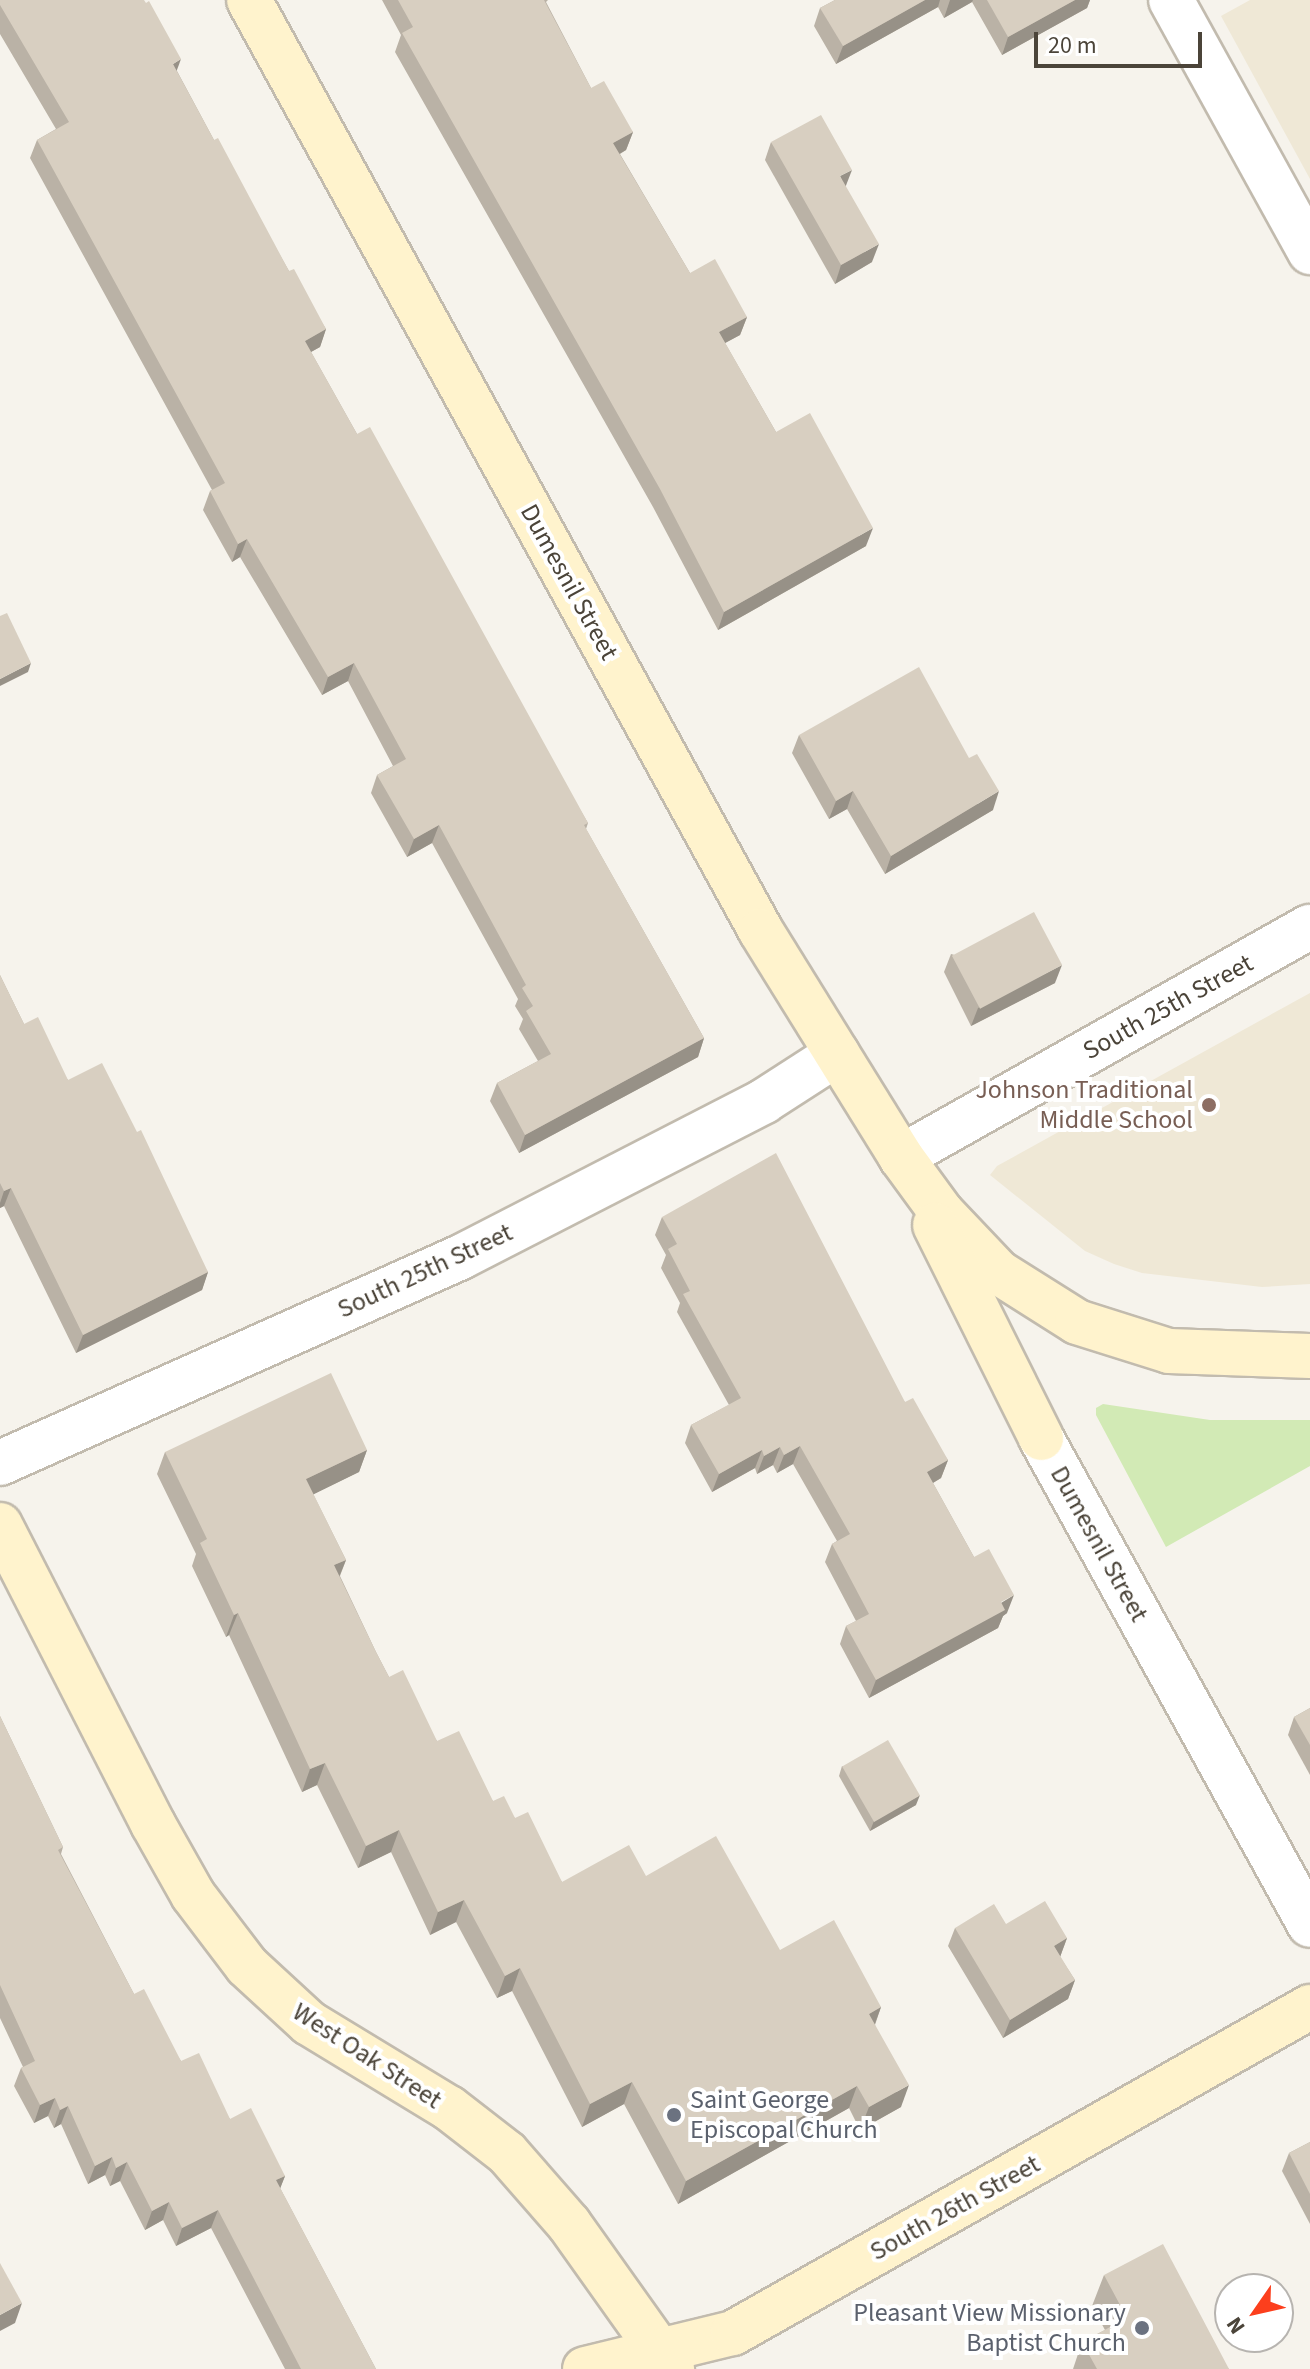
<!DOCTYPE html>
<html>
<head>
<meta charset="utf-8">
<style>
	body { margin:0 }
	#map { position:relative; width:1310px; height:2369px; overflow:hidden; background:#f6f3ec; font-family:"Source Sans 3",sans-serif }
	div>[style] { position:absolute }
	[style*='--x'] { left:calc(var(--x)*1px); top:calc(var(--y)*1px); width:calc(var(--w)*1px); rotate:calc(var(--a)*1deg) }
	.education>* { inset:0; background:#efe8d6 }
	.green>* { inset:0; background:#d2eab5 }
	.roads { filter:drop-shadow(2px 0 #c2bbae) drop-shadow(-2px 0 #c2bbae) drop-shadow(0 2px #c2bbae) drop-shadow(0 -2px #c2bbae) }
	.street>* { height:44px; margin:-22px; padding:0 22px; transform-origin:22px; border-radius:22px; background:#fff }
	.secondary>* { height:44px; margin:-22px; padding:0 22px; transform-origin:22px; border-radius:22px; background:#fff3cd }
	.wall>* { inset:0; background:#bab2a6 }
	.shaded-wall>* { inset:0; background:#979187 }
	.building>* { inset:0; background:#d8cfc1; transform-origin:0 0 }
	.dots>* { width:22px; height:22px; translate:-50% -50%; box-sizing:border-box; border:4px solid #fff; border-radius:50% }
	span { translate:-50% -50%; white-space:nowrap; text-align:center; line-height:1.15; -webkit-text-stroke:8px #fff; paint-order:stroke }
	.street-label { font-size:26px; color:#4b4439 }
	.education-label { font-size:26px; color:#785e54 }
	.right { translate:-100% -50%; text-align:right }
	.worship-label { font-size:26px; color:#5b616d }
	.left { translate:0 -50%; text-align:left }
	.north { position:absolute; left:1214px; top:2273px; width:80px; height:80px; box-sizing:border-box; background:#fff; border:2px solid #b7b4b0; border-radius:50%; rotate:236deg; font-size:22px; font-weight:700; line-height:32px; text-align:center; color:#4b4439 }
	.north::after { content:''; display:block; margin:auto; width:28px; height:36px; background:#fc3f1d; clip-path:polygon(50% 0,100% 100%,50% 72%,0 100%) }
	.scale { position:absolute; left:1034px; top:32px; width:168px; height:36px; box-sizing:border-box; border:4px solid #4b4439; border-top:0; padding-left:10px; font-size:24px; line-height:28px; white-space:nowrap; color:#4b4439; -webkit-text-stroke:6px #fff; paint-order:stroke }
</style>
</head>
<body>
<div id="map">
	<div class="education">
		<i style="clip-path:polygon(1250px 0,1310px 0,1310px 179px,1221px 16px)"></i>
		<i style="clip-path:polygon(1310px 993px,1310px 1284px,1262px 1287px,1142px 1273px,1114px 1264px,1085px 1251px,990px 1175px,997px 1166px)"></i>
	</div>
	<div class="green">
		<i style="clip-path:polygon(1103px 1404px,1210px 1420px,1310px 1420px,1310px 1466px,1166px 1547px,1096px 1415px,1096px 1408px)"></i>
	</div>
	<div class="roads">
		<div class="street">
			<i style="--x:1171;--y:0;--w:288;--a:61.1"></i>
			<i style="--x:901;--y:1157;--w:469;--a:-29.4"></i>
			<i style="--x:1041;--y:1438;--w:556;--a:61.09"></i>
			<i style="--x:0;--y:1463;--w:505;--a:-24.08"></i>
			<i style="--x:461;--y:1257;--w:341;--a:-27.2"></i>
			<i style="--x:764;--y:1101;--w:87;--a:-32.8"></i>
		</div>
		<div class="secondary">
			<i style="--x:249;--y:0;--w:1062;--a:61.19"></i>
			<i style="--x:761;--y:931;--w:266;--a:58.2"></i>
			<i style="--x:901;--y:1157;--w:69;--a:53.8"></i>
			<i style="--x:942;--y:1213;--w:81;--a:46.5"></i>
			<i style="--x:998;--y:1272;--w:93;--a:32.3"></i>
			<i style="--x:1077;--y:1322;--w:96;--a:17.5"></i>
			<i style="--x:1169;--y:1351;--w:141;--a:2"></i>
			<i style="--x:935;--y:1225;--w:238;--a:63.5"></i>
			<i style="--x:0;--y:1525;--w:336;--a:62.9"></i>
			<i style="--x:153;--y:1824;--w:81;--a:60.6"></i>
			<i style="--x:193;--y:1895;--w:89;--a:52.7"></i>
			<i style="--x:247;--y:1966;--w:84;--a:42.6"></i>
			<i style="--x:309;--y:2023;--w:164;--a:31.3"></i>
			<i style="--x:449;--y:2108;--w:73;--a:37.8"></i>
			<i style="--x:507;--y:2153;--w:94;--a:48.9"></i>
			<i style="--x:569;--y:2224;--w:178;--a:54.6"></i>
			<i style="--x:585;--y:2369;--w:152;--a:-13.7"></i>
			<i style="--x:733;--y:2333;--w:663;--a:-29.47"></i>
		</div>
	</div>
	<div class="wall">
		<i style="clip-path:polygon(0 0,177px 71px,214px 140px,289px 271px,326px 329px,320px 347px,311px 352px,357px 434px,588px 823px,586px 829px,704px 1038px,698px 1057px,519px 1153px,490px 1101px,497px 1083px,538px 1061px,519px 1029px,523px 1019px,515px 1006px,518px 999px,432px 843px,407px 857px,371px 793px,377px 775px,393px 766px,348px 681px,322px 695px,240px 557px,232px 562px,203px 510px,210px 491px,212px 490px,30px 158px,37px 140px,56px 129px,0 34px)"></i>
		<i style="clip-path:polygon(382px 0,548px 0,546px 2px,591px 88px,633px 132px,626px 150px,620px 154px,690px 273px,747px 317px,740px 335px,725px 343px,776px 432px,866px 546px,718px 630px,653px 507px,395px 52px,401px 35px)"></i>
		<i style="clip-path:polygon(835px 0,1090px 0,1087px 8px,1002px 55px,972px 2px,944px 18px,938px 7px,836px 64px,814px 26px,820px 8px)"></i>
		<i style="clip-path:polygon(771px 142px,872px 262px,835px 284px,765px 160px)"></i>
		<i style="clip-path:polygon(799px 735px,993px 810px,885px 874px,847px 809px,829px 819px,792px 753px)"></i>
		<i style="clip-path:polygon(951px 954px,1055px 983px,971px 1026px,944px 972px)"></i>
		<i style="clip-path:polygon(0 975px,24px 1024px,68px 1080px,208px 1272px,202px 1290px,76px 1353px,4px 1206px,0 1208px)"></i>
		<i style="clip-path:polygon(662px 1217px,905px 1402px,948px 1460px,941px 1478px,933px 1483px,974px 1557px,1007px 1613px,1003px 1616px,998px 1628px,869px 1698px,840px 1644px,846px 1626px,856px 1621px,825px 1562px,832px 1544px,837px 1541px,793px 1464px,777px 1473px,773px 1465px,757px 1474px,755px 1468px,712px 1492px,685px 1443px,691px 1425px,729px 1405px,677px 1312px,680px 1303px,661px 1268px,666px 1255px,655px 1235px)"></i>
		<i style="clip-path:polygon(367px 1450px,359px 1472px,313px 1494px,346px 1560px,340px 1576px,376px 1652px,389px 1677px,437px 1741px,493px 1801px,515px 1818px,562px 1882px,646px 1876px,881px 2007px,875px 2025px,901px 2107px,860px 2130px,849px 2108px,678px 2204px,624px 2104px,582px 2127px,512px 1991px,497px 1998px,456px 1922px,430px 1935px,391px 1852px,358px 1868px,317px 1785px,302px 1792px,229px 1635px,226px 1637px,192px 1566px,196px 1554px,157px 1474px,165px 1452px)"></i>
		<i style="clip-path:polygon(1310px 1708px,1310px 1775px,1288px 1735px,1294px 1717px)"></i>
		<i style="clip-path:polygon(0 1716px,63px 1847px,61px 1854px,134px 1994px,181px 2061px,230px 2119px,285px 2176px,280px 2188px,376px 2369px,285px 2369px,211px 2228px,176px 2246px,163px 2220px,145px 2230px,120px 2181px,110px 2186px,105px 2175px,88px 2184px,61px 2124px,54px 2128px,48px 2116px,34px 2123px,14px 2086px,21px 2068px,23px 2067px,0 2018px)"></i>
		<i style="clip-path:polygon(842px 1766px,916px 1805px,870px 1831px,839px 1776px)"></i>
		<i style="clip-path:polygon(1006px 1924px,1067px 1938px,1060px 1957px,1075px 1980px,1068px 1999px,1003px 2038px,948px 1946px,955px 1928px)"></i>
		<i style="clip-path:polygon(1310px 2142px,1310px 2224px,1282px 2171px,1289px 2153px)"></i>
		<i style="clip-path:polygon(1104px 2275px,1229px 2369px,1073px 2369px,1082px 2342px,1105px 2330px,1092px 2306px)"></i>
	</div>
	<div class="shaded-wall">
		<i style="clip-path:polygon(925px 0,940px 0,938px 7px,836px 64px,843px 46px)"></i>
		<i style="clip-path:polygon(950px 0,973px 0,972px 2px,944px 18px)"></i>
		<i style="clip-path:polygon(1075px 0,1090px 0,1087px 8px,1002px 55px,1008px 37px)"></i>
		<i style="clip-path:polygon(181px 59px,174px 78px,173px 64px)"></i>
		<i style="clip-path:polygon(633px 132px,626px 150px,607px 161px,613px 143px)"></i>
		<i style="clip-path:polygon(852px 170px,845px 188px,840px 176px)"></i>
		<i style="clip-path:polygon(879px 244px,872px 262px,835px 284px,841px 265px)"></i>
		<i style="clip-path:polygon(747px 317px,740px 335px,712px 350px,719px 332px)"></i>
		<i style="clip-path:polygon(326px 329px,320px 347px,298px 359px,305px 341px)"></i>
		<i style="clip-path:polygon(873px 528px,866px 546px,718px 630px,724px 612px)"></i>
		<i style="clip-path:polygon(247px 539px,240px 557px,232px 562px,238px 544px)"></i>
		<i style="clip-path:polygon(31px 663px,28px 672px,0 686px,0 679px)"></i>
		<i style="clip-path:polygon(354px 663px,348px 681px,322px 695px,328px 677px)"></i>
		<i style="clip-path:polygon(853px 791px,847px 809px,829px 819px,836px 801px)"></i>
		<i style="clip-path:polygon(999px 791px,993px 810px,885px 874px,891px 856px)"></i>
		<i style="clip-path:polygon(439px 825px,432px 843px,407px 857px,414px 839px)"></i>
		<i style="clip-path:polygon(1062px 965px,1055px 983px,971px 1026px,978px 1008px)"></i>
		<i style="clip-path:polygon(704px 1038px,698px 1057px,519px 1153px,525px 1135px)"></i>
		<i style="clip-path:polygon(11px 1188px,4px 1206px,0 1208px,0 1203px,4px 1191px)"></i>
		<i style="clip-path:polygon(208px 1272px,202px 1290px,76px 1353px,83px 1335px)"></i>
		<i style="clip-path:polygon(800px 1446px,793px 1464px,777px 1473px,784px 1455px)"></i>
		<i style="clip-path:polygon(780px 1447px,773px 1465px,757px 1474px,764px 1456px)"></i>
		<i style="clip-path:polygon(367px 1450px,359px 1472px,298px 1502px,306px 1479px)"></i>
		<i style="clip-path:polygon(762px 1450px,755px 1468px,712px 1492px,719px 1474px)"></i>
		<i style="clip-path:polygon(948px 1460px,941px 1478px,921px 1490px,927px 1472px)"></i>
		<i style="clip-path:polygon(346px 1560px,337px 1582px,334px 1565px)"></i>
		<i style="clip-path:polygon(1014px 1595px,1007px 1613px,1003px 1616px,998px 1628px,869px 1698px,876px 1680px)"></i>
		<i style="clip-path:polygon(238px 1613px,229px 1635px,226px 1637px,234px 1615px)"></i>
		<i style="clip-path:polygon(325px 1763px,317px 1785px,302px 1792px,310px 1769px)"></i>
		<i style="clip-path:polygon(920px 1795px,916px 1805px,870px 1831px,874px 1821px)"></i>
		<i style="clip-path:polygon(399px 1830px,391px 1852px,358px 1868px,366px 1846px)"></i>
		<i style="clip-path:polygon(464px 1900px,456px 1922px,430px 1935px,438px 1912px)"></i>
		<i style="clip-path:polygon(1067px 1938px,1060px 1957px,1054px 1946px)"></i>
		<i style="clip-path:polygon(520px 1968px,512px 1991px,497px 1998px,505px 1976px)"></i>
		<i style="clip-path:polygon(1075px 1980px,1068px 1999px,1003px 2038px,1010px 2020px)"></i>
		<i style="clip-path:polygon(881px 2007px,873px 2029px,869px 2014px)"></i>
		<i style="clip-path:polygon(632px 2082px,624px 2104px,582px 2127px,590px 2104px)"></i>
		<i style="clip-path:polygon(909px 2085px,901px 2107px,860px 2130px,869px 2107px)"></i>
		<i style="clip-path:polygon(857px 2086px,849px 2108px,678px 2204px,686px 2181px)"></i>
		<i style="clip-path:polygon(55px 2098px,48px 2116px,34px 2123px,40px 2105px)"></i>
		<i style="clip-path:polygon(68px 2106px,61px 2124px,54px 2128px,60px 2110px)"></i>
		<i style="clip-path:polygon(112px 2157px,105px 2175px,88px 2184px,95px 2166px)"></i>
		<i style="clip-path:polygon(127px 2162px,120px 2181px,110px 2186px,116px 2168px)"></i>
		<i style="clip-path:polygon(285px 2176px,278px 2194px,276px 2180px)"></i>
		<i style="clip-path:polygon(169px 2202px,163px 2220px,145px 2230px,152px 2211px)"></i>
		<i style="clip-path:polygon(218px 2210px,211px 2228px,176px 2246px,182px 2228px)"></i>
		<i style="clip-path:polygon(22px 2303px,15px 2323px,0 2331px,0 2315px)"></i>
	</div>
	<div class="building">
		<i style="clip-path:polygon(0 0,144px 0,146px 3px,149px 1px,181px 59px,173px 64px,214px 140px,218px 138px,289px 271px,294px 269px,326px 329px,305px 341px,357px 434px,370px 427px,576px 801px,588px 823px,584px 825px,704px 1038px,525px 1135px,497px 1083px,551px 1054px,526px 1011px,533px 1006px,522px 988px,526px 985px,439px 825px,414px 839px,377px 775px,406px 759px,354px 663px,328px 677px,247px 539px,238px 544px,210px 491px,225px 483px,37px 140px,69px 122px,0 5px)"></i>
		<i style="clip-path:polygon(398px 0,544px 0,591px 88px,604px 81px,633px 132px,613px 143px,690px 273px,715px 259px,747px 317px,719px 332px,776px 432px,810px 413px,873px 528px,724px 612px,660px 489px,402px 33px,413px 27px)"></i>
		<i style="clip-path:polygon(835px 0,925px 0,843px 46px,820px 8px)"></i>
		<i style="clip-path:polygon(987px 0,1075px 0,1008px 37px)"></i>
		<i style="clip-path:polygon(821px 115px,852px 170px,840px 176px,879px 244px,841px 265px,771px 142px)"></i>
		<i style="clip-path:polygon(7px 613px,31px 663px,0 679px,0 616px)"></i>
		<i style="clip-path:polygon(919px 667px,969px 758px,977px 754px,999px 791px,891px 856px,853px 791px,836px 801px,799px 735px)"></i>
		<i style="left:1034px;top:912px;width:60px;height:93px;rotate:62deg"></i>
		<i style="clip-path:polygon(0 975px,24px 1024px,38px 1017px,68px 1080px,102px 1063px,137px 1132px,141px 1130px,208px 1272px,83px 1335px,11px 1188px,4px 1191px,0 1183px)"></i>
		<i style="clip-path:polygon(776px 1153px,905px 1402px,913px 1398px,948px 1460px,927px 1472px,974px 1557px,989px 1549px,1014px 1595px,1001px 1602px,1005px 1610px,876px 1680px,846px 1626px,869px 1614px,832px 1544px,850px 1534px,800px 1446px,784px 1455px,780px 1447px,764px 1456px,762px 1450px,719px 1474px,691px 1425px,741px 1398px,683px 1294px,690px 1291px,668px 1249px,677px 1244px,662px 1217px)"></i>
		<i style="clip-path:polygon(331px 1373px,367px 1450px,306px 1479px,346px 1560px,334px 1565px,376px 1652px,389px 1677px,403px 1670px,437px 1741px,459px 1731px,493px 1801px,504px 1796px,515px 1818px,528px 1812px,562px 1882px,629px 1845px,646px 1876px,716px 1836px,780px 1950px,834px 1920px,881px 2007px,869px 2014px,909px 2085px,869px 2107px,857px 2086px,686px 2181px,632px 2082px,590px 2104px,520px 1968px,505px 1976px,464px 1900px,438px 1912px,399px 1830px,366px 1846px,325px 1763px,310px 1769px,238px 1613px,234px 1615px,200px 1543px,207px 1539px,165px 1452px)"></i>
		<i style="clip-path:polygon(1310px 1708px,1310px 1745px,1294px 1717px)"></i>
		<i style="clip-path:polygon(0 1716px,63px 1847px,58px 1850px,134px 1994px,144px 1989px,181px 2061px,199px 2053px,230px 2119px,251px 2108px,285px 2176px,276px 2180px,376px 2369px,301px 2369px,218px 2210px,182px 2228px,169px 2202px,152px 2211px,127px 2162px,116px 2168px,112px 2157px,95px 2166px,68px 2106px,60px 2110px,55px 2098px,40px 2105px,21px 2068px,35px 2061px,0 1985px)"></i>
		<i style="left:888px;top:1740px;width:64px;height:53px;rotate:60deg"></i>
		<i style="clip-path:polygon(1045px 1901px,1067px 1938px,1054px 1946px,1075px 1980px,1010px 2020px,955px 1928px,994px 1904px,1006px 1924px)"></i>
		<i style="clip-path:polygon(1310px 2142px,1310px 2194px,1289px 2153px)"></i>
		<i style="clip-path:polygon(1163px 2244px,1229px 2369px,1097px 2369px,1082px 2342px,1127px 2318px,1104px 2275px)"></i>
		<i style="clip-path:polygon(0 2263px,22px 2303px,0 2315px)"></i>
	</div>
	<div class="dots">
		<i style="left:1209px;top:1105px;background:#8d6e63"></i>
		<i style="left:674px;top:2115px;background:#6b7280"></i>
		<i style="left:1142px;top:2328px;background:#6b7280"></i>
	</div>
	<div class="street-label">
		<span style="left:569px;top:582px;rotate:61deg">Dumesnil Street</span>
		<span style="left:1168px;top:1007px;rotate:-29deg">South 25th Street</span>
		<span style="left:425px;top:1271px;rotate:-25deg">South 25th Street</span>
		<span style="left:1099px;top:1544px;rotate:61deg">Dumesnil Street</span>
		<span style="left:367px;top:2056px;rotate:33deg">West Oak Street</span>
		<span style="left:955px;top:2208px;rotate:-29deg">South 26th Street</span>
	</div>
	<div class="education-label">
		<span class="right" style="left:1193px;top:1105px">Johnson Traditional<br>Middle School</span>
	</div>
	<div class="worship-label">
		<span class="left" style="left:690px;top:2115px">Saint George<br>Episcopal Church</span>
		<span class="right" style="left:1126px;top:2328px">Pleasant View Missionary<br>Baptist Church</span>
	</div>
	<div class="north">N</div>
	<div class="scale">20 m</div>
</div>
</body>
</html>
